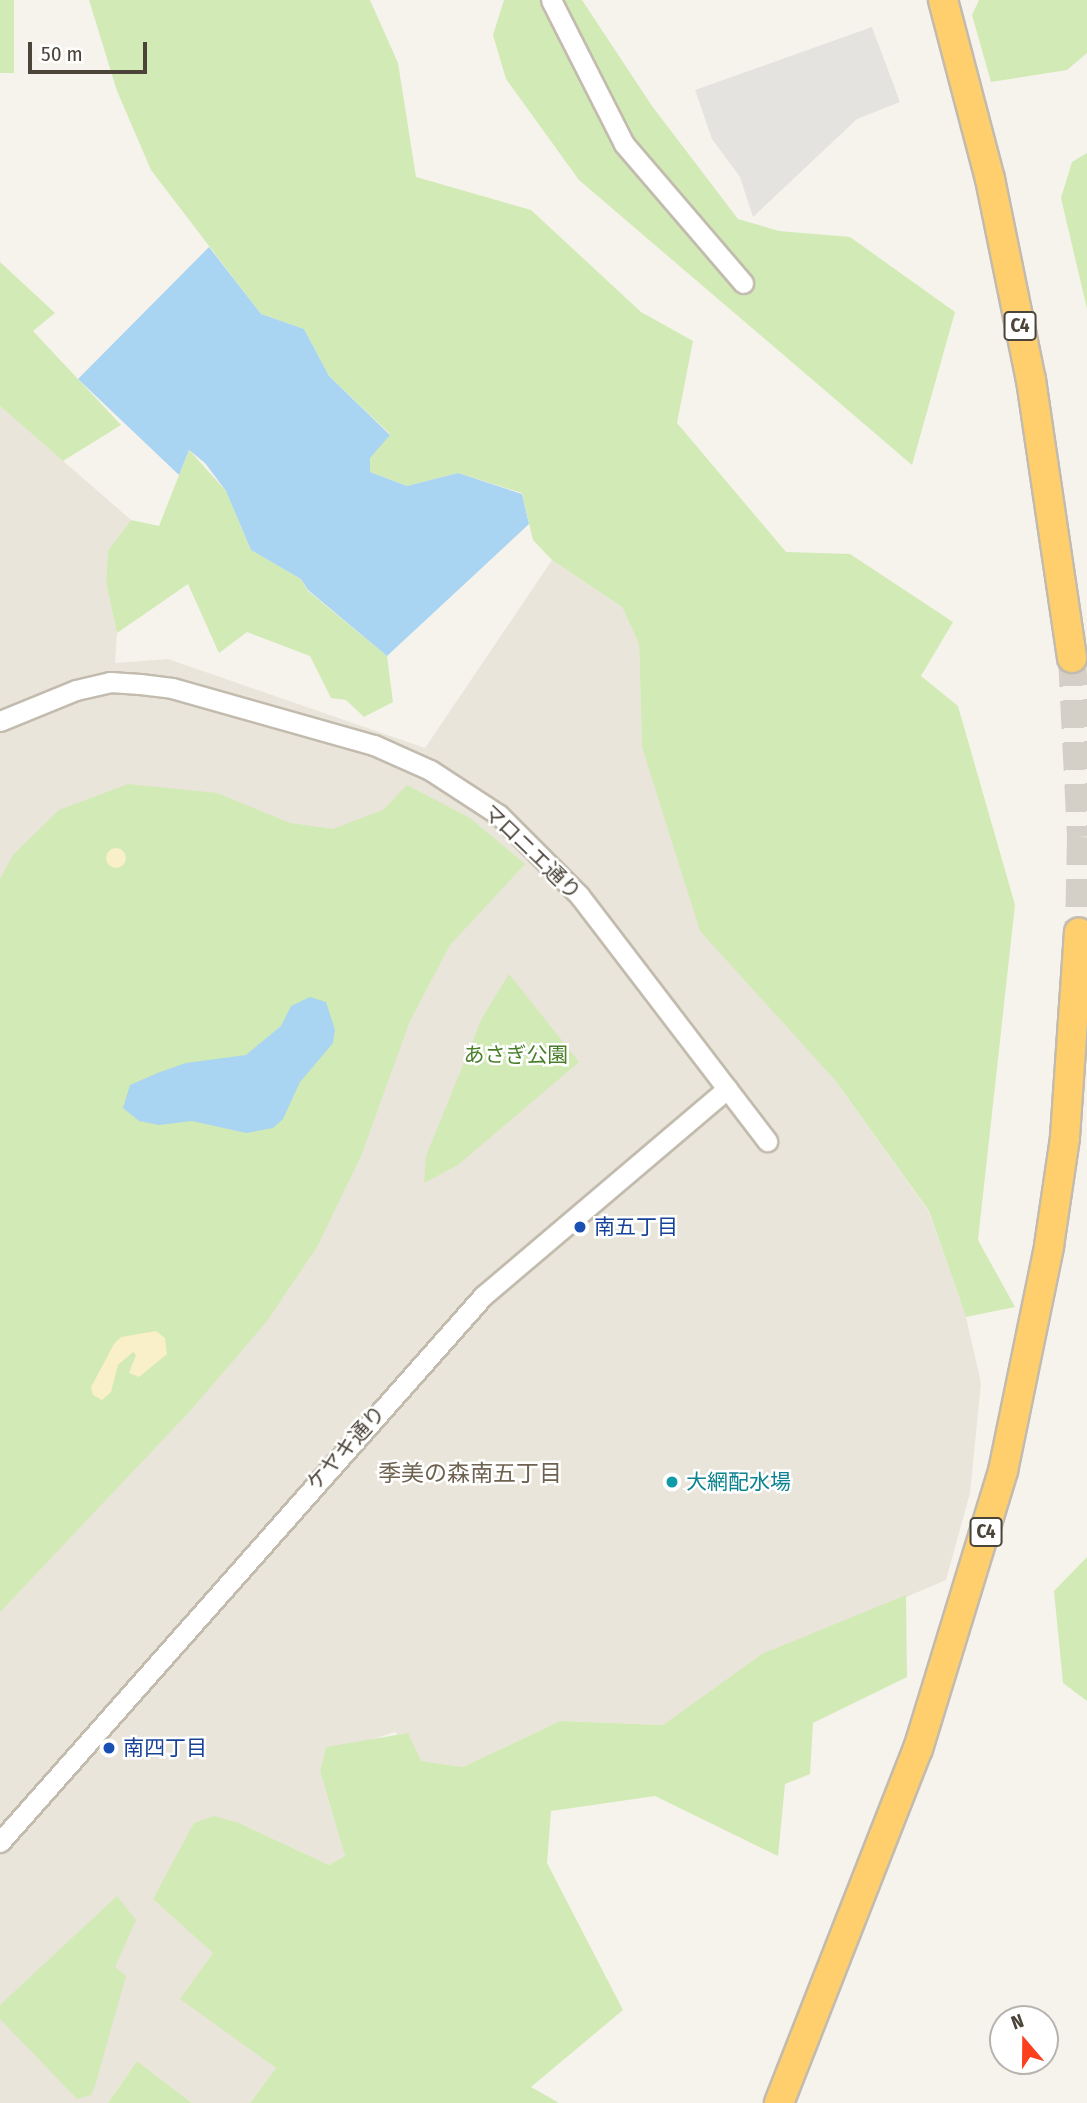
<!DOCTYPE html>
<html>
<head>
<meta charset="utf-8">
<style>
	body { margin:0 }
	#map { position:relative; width:1087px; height:2103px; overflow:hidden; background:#f6f3ec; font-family:"Fira Sans Condensed","Noto Sans JP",sans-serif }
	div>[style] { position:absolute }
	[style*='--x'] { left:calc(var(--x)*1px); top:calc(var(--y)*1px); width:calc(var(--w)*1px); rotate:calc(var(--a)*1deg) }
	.residential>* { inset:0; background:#eae5da }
	.green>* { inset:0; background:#d2eab5; transform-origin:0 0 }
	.sand>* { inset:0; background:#f9efc9 }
	.round { border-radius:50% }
	.parking>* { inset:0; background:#e5e3e0 }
	.water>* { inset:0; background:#a9d4f2 }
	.highway-tunnel>* { height:28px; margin-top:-14px; transform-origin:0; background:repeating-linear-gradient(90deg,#d4d0c8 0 28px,transparent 0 42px) }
	.roads { filter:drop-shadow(2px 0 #c2bbae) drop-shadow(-2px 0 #c2bbae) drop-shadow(0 2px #c2bbae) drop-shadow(0 -2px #c2bbae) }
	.minor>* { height:19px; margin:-9.5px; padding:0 9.5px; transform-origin:9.5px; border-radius:9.5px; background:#fff }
	.highway>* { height:28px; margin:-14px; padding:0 14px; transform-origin:14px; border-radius:14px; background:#ffcf6e }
	.dots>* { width:19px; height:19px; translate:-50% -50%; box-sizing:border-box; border:4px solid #fff; border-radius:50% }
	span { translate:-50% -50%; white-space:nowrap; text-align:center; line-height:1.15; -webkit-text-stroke:5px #fff; paint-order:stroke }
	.shield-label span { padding:2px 5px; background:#fff; border:2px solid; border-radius:5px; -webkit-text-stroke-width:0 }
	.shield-label { font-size:19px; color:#4b4439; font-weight:700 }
	.street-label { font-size:21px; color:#4b4439 }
	.park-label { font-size:21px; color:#4a7f2a }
	.transit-label { font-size:21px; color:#164399 }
	.left { translate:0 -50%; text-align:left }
	.culture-label { font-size:21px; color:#0d838f }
	.neighbourhood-label { font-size:23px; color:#6e6250 }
	.north { position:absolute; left:989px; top:2005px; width:70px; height:70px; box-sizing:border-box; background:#fff; border:2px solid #b7b4b0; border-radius:50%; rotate:340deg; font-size:19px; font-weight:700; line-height:28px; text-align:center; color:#4b4439 }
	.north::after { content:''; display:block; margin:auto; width:24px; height:32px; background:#fc3f1d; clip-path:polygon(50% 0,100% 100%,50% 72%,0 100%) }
	.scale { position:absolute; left:28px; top:42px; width:119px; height:32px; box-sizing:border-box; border:4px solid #4b4439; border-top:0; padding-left:9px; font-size:21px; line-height:24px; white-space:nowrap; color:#4b4439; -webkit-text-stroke:5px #fff; paint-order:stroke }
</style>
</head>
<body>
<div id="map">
	<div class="residential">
		<i style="clip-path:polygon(0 406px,131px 520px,108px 552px,106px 583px,117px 633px,115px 663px,168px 659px,425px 748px,552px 560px,622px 607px,639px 644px,642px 747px,835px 1080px,929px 1212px,966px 1317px,981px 1383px,970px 1493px,946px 1580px,848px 1622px,663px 1725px,560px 1721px,463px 1767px,421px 1761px,395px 1732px,355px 1745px,326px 1747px,320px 1771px,345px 1856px,329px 1865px,239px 1823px,213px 1953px,181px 1999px,276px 2068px,250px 2103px,192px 2103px,137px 2061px,108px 2103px,0 2103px)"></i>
	</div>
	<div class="green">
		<i style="left:0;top:0;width:14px;height:73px"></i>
		<i style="clip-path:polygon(89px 0,370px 0,398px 63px,416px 177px,531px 210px,641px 312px,693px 341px,677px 423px,786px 552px,850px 554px,953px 622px,921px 676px,958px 706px,1015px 905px,978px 1240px,1015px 1307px,966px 1317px,929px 1211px,835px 1080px,700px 931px,642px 747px,639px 644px,622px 607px,552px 560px,533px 540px,522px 493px,458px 473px,407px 486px,370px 472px,369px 458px,390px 434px,329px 376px,304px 329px,261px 314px,151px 170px,117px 91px)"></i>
		<i style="clip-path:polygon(504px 0,582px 0,652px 106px,738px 219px,779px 231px,850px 237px,955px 312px,912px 465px,579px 180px,506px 79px,493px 35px)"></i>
		<i style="clip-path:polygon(979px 0,1087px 0,1087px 53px,1067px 70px,991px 82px,972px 15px)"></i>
		<i style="clip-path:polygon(1087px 153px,1087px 309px,1061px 198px,1072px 162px)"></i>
		<i style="clip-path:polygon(0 262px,55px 313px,33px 331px,121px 425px,63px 461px,0 406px)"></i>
		<i style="clip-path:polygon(189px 450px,226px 491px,251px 550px,301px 579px,308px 591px,387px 656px,393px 702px,364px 717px,346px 700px,331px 698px,310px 656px,247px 632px,219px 653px,188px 584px,117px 633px,106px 583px,108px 551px,131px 520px,159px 526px)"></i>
		<i style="clip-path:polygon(128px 784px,217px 793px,290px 823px,333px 829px,383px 810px,407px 785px,470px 818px,525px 864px,450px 945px,410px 1021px,361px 1156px,317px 1247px,267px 1321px,191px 1410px,0 1612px,0 879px,13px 855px,59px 810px)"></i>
		<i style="clip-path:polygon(509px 974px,579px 1062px,458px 1165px,424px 1183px,426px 1156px,482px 1018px)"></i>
		<i style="clip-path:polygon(1087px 1557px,1087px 1701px,1063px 1683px,1054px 1591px)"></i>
		<i style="clip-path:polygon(906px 1595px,907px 1677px,813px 1723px,810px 1774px,785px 1784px,778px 1856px,655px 1796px,551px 1811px,547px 1863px,623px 2010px,531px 2087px,559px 2103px,250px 2103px,276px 2068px,180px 1999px,213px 1953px,153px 1899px,194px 1823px,214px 1816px,239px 1823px,329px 1865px,345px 1856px,320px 1771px,326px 1747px,408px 1733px,421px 1761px,463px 1767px,560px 1721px,663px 1725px,762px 1654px)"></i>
		<i style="clip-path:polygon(117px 1896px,136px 1920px,115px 1967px,126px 1976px,95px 2086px,91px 2095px,77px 2099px,0 2019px,0 2005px)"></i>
		<i style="clip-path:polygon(137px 2061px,192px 2103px,108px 2103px)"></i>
	</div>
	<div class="sand">
		<i class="round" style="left:106px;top:848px;width:20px;height:20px"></i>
		<i style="clip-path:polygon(156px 1331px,165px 1338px,167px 1354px,139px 1377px,129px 1373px,136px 1355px,133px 1352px,118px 1365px,111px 1392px,102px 1400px,93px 1395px,91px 1387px,114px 1344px,121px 1337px)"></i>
	</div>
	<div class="parking">
		<i style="clip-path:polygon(872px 27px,900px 102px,857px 119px,753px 217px,740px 177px,712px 139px,695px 90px)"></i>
	</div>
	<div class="water">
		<i style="clip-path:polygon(209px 247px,261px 314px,304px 329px,329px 376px,390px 435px,370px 458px,370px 472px,407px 486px,458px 473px,522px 494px,529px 524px,387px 656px,308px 590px,301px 579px,251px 550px,226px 491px,205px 463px,189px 450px,179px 475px,78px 379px)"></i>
		<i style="clip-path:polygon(310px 997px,326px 1002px,335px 1030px,333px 1043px,300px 1082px,283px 1119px,273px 1128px,246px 1133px,192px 1121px,159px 1125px,139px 1121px,123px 1108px,130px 1085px,160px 1072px,186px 1063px,246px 1055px,281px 1026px,291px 1006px)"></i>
	</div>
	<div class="highway-tunnel">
		<i style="--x:1072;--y:658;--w:179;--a:87.1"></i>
		<i style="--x:1081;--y:837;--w:95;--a:91.2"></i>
	</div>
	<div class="roads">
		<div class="minor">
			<i style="--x:551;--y:0;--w:161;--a:63.1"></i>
			<i style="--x:624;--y:144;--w:183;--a:49.4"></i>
			<i style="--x:0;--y:721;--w:82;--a:-22.2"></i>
			<i style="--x:76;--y:690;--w:35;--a:-13"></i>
			<i style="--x:110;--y:682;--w:30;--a:4"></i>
			<i style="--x:140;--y:684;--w:32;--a:7"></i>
			<i style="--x:172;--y:688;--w:210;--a:15.8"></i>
			<i style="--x:374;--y:745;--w:61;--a:24.1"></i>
			<i style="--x:430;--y:770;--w:82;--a:33.1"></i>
			<i style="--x:499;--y:815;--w:113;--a:45"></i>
			<i style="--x:579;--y:895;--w:310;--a:52.6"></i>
			<i style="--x:0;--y:1842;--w:730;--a:-48.5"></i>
			<i style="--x:484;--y:1295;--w:319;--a:-40.3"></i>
		</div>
		<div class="highway">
			<i style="--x:943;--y:0;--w:185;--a:75.3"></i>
			<i style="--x:990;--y:179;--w:205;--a:78.5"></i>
			<i style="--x:1031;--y:380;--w:281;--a:81.6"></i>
			<i style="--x:779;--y:2103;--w:380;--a:-68.6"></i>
			<i style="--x:918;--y:1749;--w:291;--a:-73"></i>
			<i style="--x:1003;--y:1471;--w:230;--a:-78.4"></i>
			<i style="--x:1049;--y:1246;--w:110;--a:-81.6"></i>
			<i style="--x:1065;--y:1137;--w:205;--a:-86.1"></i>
		</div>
	</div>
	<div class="dots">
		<i style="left:580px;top:1227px;background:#1a4fb4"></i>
		<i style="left:672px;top:1482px;background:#0f9aa8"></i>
		<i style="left:109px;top:1748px;background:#1a4fb4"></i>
	</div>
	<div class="shield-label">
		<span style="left:1020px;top:326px">C4</span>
		<span style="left:986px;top:1532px">C4</span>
	</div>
	<div class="street-label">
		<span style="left:532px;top:852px;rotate:44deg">マロニエ通り</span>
		<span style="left:346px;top:1448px;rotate:-48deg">ケヤキ通り</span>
	</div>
	<div class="park-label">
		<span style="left:516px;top:1055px">あさぎ公園</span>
	</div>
	<div class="transit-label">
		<span class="left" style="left:594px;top:1227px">南五丁目</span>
		<span class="left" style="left:123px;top:1748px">南四丁目</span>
	</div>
	<div class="culture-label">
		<span class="left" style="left:686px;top:1482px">大網配水場</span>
	</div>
	<div class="neighbourhood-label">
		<span style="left:470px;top:1473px">季美の森南五丁目</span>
	</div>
	<div class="north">N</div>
	<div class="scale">50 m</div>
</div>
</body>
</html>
